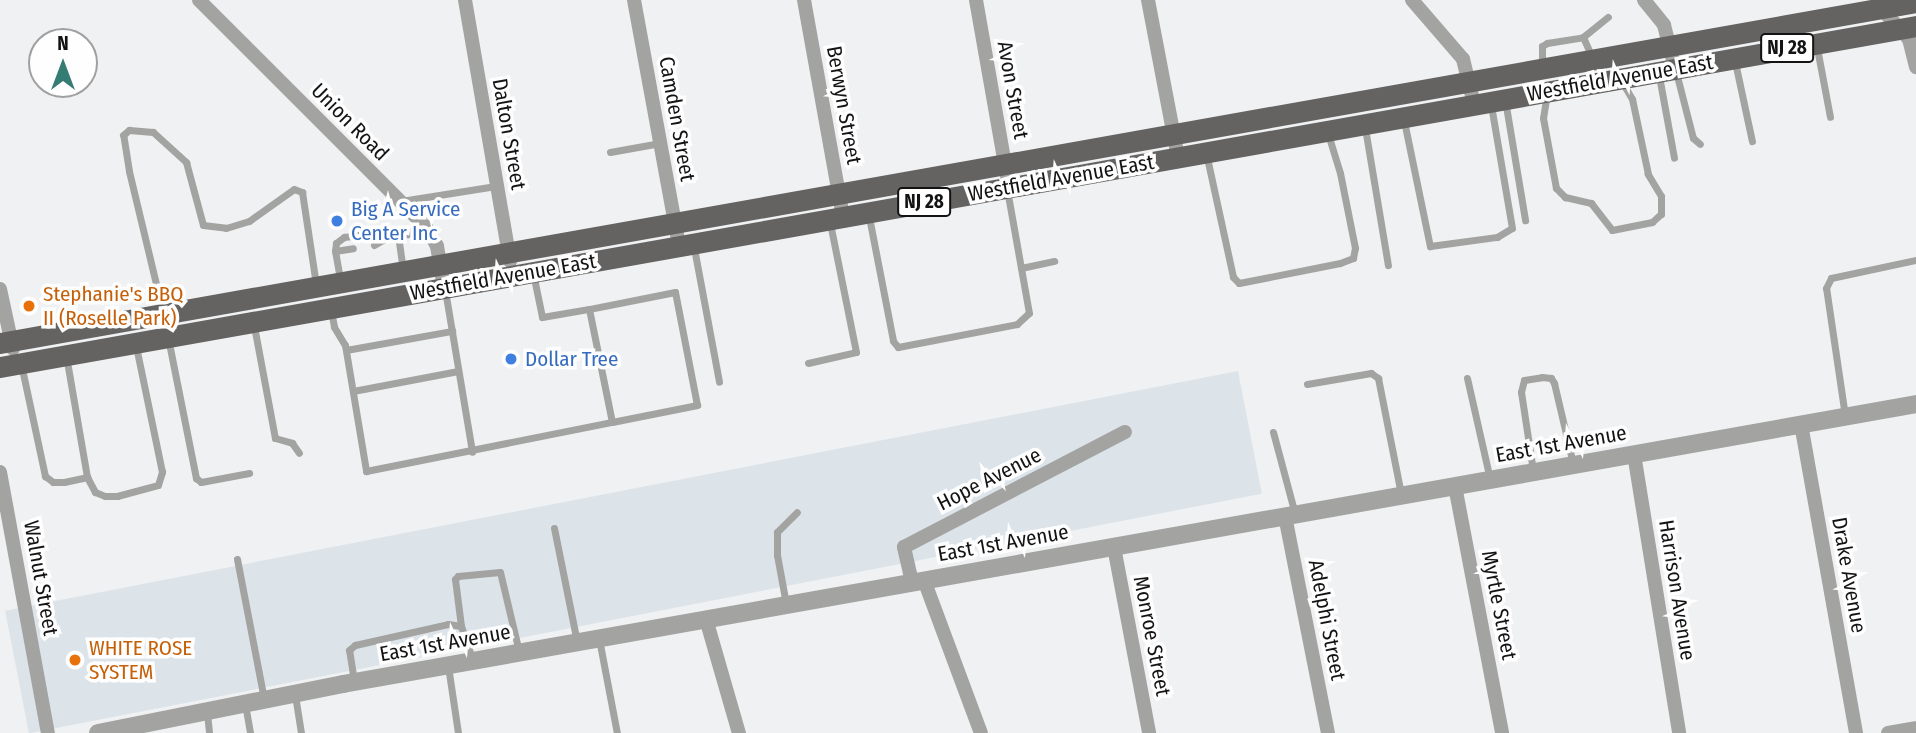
<!DOCTYPE html>
<html>
<head>
<meta charset="utf-8">
<style>
	body { margin:0 }
	#map { position:relative; width:1916px; height:733px; overflow:hidden; background:#f0f1f2; font-family:"Fira Sans Condensed",sans-serif }
	div>[style] { position:absolute }
	[style*='--x'] { left:calc(var(--x)*1px); top:calc(var(--y)*1px); width:calc(var(--w)*1px); rotate:calc(var(--a)*1deg) }
	.built>* { inset:0; background:#dce4ea; transform-origin:0 0 }
	.service>* { height:7px; margin:-3.5px; padding:0 3.5px; transform-origin:3.5px; border-radius:3.5px; background:#a3a3a2 }
	.minor>* { height:14px; margin:-7px; padding:0 7px; transform-origin:7px; border-radius:7px; background:#a3a3a2 }
	.tertiary>* { height:18px; margin:-9px; padding:0 9px; transform-origin:9px; border-radius:9px; background:#a3a3a2 }
	.primary>* { height:21px; margin:-10.5px; padding:0 10.5px; transform-origin:10.5px; border-radius:10.5px; background:#646362 }
	.dots>* { width:19px; height:19px; translate:-50% -50%; box-sizing:border-box; border:4px solid #fefeff; border-radius:50% }
	span { translate:-50% -50%; white-space:nowrap; text-align:center; line-height:1.15; -webkit-text-stroke:7px #fefeff; paint-order:stroke }
	.shield-label span { padding:2px 5px; background:#fefeff; border:2px solid; border-radius:5px; -webkit-text-stroke-width:0 }
	.shield-label { font-size:19px; color:#131314; font-weight:700 }
	.street-label { font-size:21px; color:#131314 }
	.shop-label { font-size:21px; color:#366cbe }
	.left { translate:0 -50%; text-align:left }
	.food-label { font-size:21px; color:#c56008 }
	.north { position:absolute; left:28px; top:28px; width:70px; height:70px; box-sizing:border-box; background:#fefeff; border:2px solid #a0a0a1; border-radius:50%; rotate:0deg; font-size:19px; font-weight:700; line-height:28px; text-align:center; color:#131314 }
	.north::after { content:''; display:block; margin:auto; width:24px; height:32px; background:#357c74; clip-path:polygon(50% 0,100% 100%,50% 72%,0 100%) }
</style>
</head>
<body>
<div id="map">
	<div class="built">
		<i style="left:1238px;top:371px;width:125px;height:1256px;rotate:79deg"></i>
	</div>
	<div class="service">
		<i style="--x:1583;--y:37;--w:32;--a:-39"></i>
		<i style="--x:1817;--y:48;--w:70;--a:79.3"></i>
		<i style="--x:1735;--y:62;--w:81;--a:77.9"></i>
		<i style="--x:1542;--y:67;--w:21;--a:-90"></i>
		<i style="--x:1542;--y:46;--w:6;--a:-31"></i>
		<i style="--x:1547;--y:43;--w:36;--a:-9"></i>
		<i style="--x:1583;--y:37;--w:22;--a:66"></i>
		<i style="--x:1676;--y:72;--w:68;--a:75.6"></i>
		<i style="--x:1693;--y:138;--w:9;--a:41"></i>
		<i style="--x:1659;--y:76;--w:83;--a:79.6"></i>
		<i style="--x:1547;--y:93;--w:25;--a:99"></i>
		<i style="--x:1543;--y:118;--w:71;--a:79.5"></i>
		<i style="--x:1556;--y:188;--w:13;--a:45"></i>
		<i style="--x:1565;--y:197;--w:27;--a:13"></i>
		<i style="--x:1591;--y:203;--w:34;--a:52"></i>
		<i style="--x:1612;--y:230;--w:41;--a:-11.3"></i>
		<i style="--x:1652;--y:222;--w:12;--a:-42"></i>
		<i style="--x:1661;--y:214;--w:18;--a:-90"></i>
		<i style="--x:1661;--y:196;--w:26;--a:-121"></i>
		<i style="--x:1648;--y:174;--w:77;--a:-102"></i>
		<i style="--x:1632;--y:99;--w:20;--a:-120"></i>
		<i style="--x:1505;--y:100;--w:122;--a:80.5"></i>
		<i style="--x:1404;--y:121;--w:128;--a:78.3"></i>
		<i style="--x:1430;--y:246;--w:68;--a:-7.7"></i>
		<i style="--x:1497;--y:237;--w:17;--a:-31"></i>
		<i style="--x:1512;--y:228;--w:125;--a:-99.7"></i>
		<i style="--x:1365;--y:128;--w:139;--a:80.5"></i>
		<i style="--x:610;--y:152;--w:51;--a:-10.2"></i>
		<i style="--x:1206;--y:153;--w:127;--a:77.7"></i>
		<i style="--x:1233;--y:277;--w:8;--a:45"></i>
		<i style="--x:1239;--y:283;--w:103;--a:-11.2"></i>
		<i style="--x:1340;--y:263;--w:14;--a:-21"></i>
		<i style="--x:1353;--y:258;--w:10;--a:-79"></i>
		<i style="--x:1355;--y:248;--w:76;--a:-101.3"></i>
		<i style="--x:1340;--y:173;--w:41;--a:-107.1"></i>
		<i style="--x:401;--y:201;--w:96;--a:-9"></i>
		<i style="--x:869;--y:217;--w:126;--a:79"></i>
		<i style="--x:893;--y:341;--w:8;--a:50"></i>
		<i style="--x:898;--y:347;--w:121;--a:-10.9"></i>
		<i style="--x:1017;--y:324;--w:16;--a:-43"></i>
		<i style="--x:1029;--y:313;--w:125;--a:-100.1"></i>
		<i style="--x:398;--y:235;--w:35;--a:82"></i>
		<i style="--x:374;--y:245;--w:16;--a:-30"></i>
		<i style="--x:694;--y:248;--w:136;--a:79.4"></i>
		<i style="--x:335;--y:251;--w:18;--a:-9"></i>
		<i style="--x:1021;--y:268;--w:34;--a:-12"></i>
		<i style="--x:533;--y:273;--w:45;--a:78.4"></i>
		<i style="--x:542;--y:317;--w:48;--a:-9.7"></i>
		<i style="--x:589;--y:309;--w:115;--a:78.5"></i>
		<i style="--x:612;--y:422;--w:87;--a:-11.3"></i>
		<i style="--x:697;--y:405;--w:115;--a:-101"></i>
		<i style="--x:675;--y:292;--w:88;--a:168.8"></i>
		<i style="--x:340;--y:279;--w:28;--a:-100"></i>
		<i style="--x:335;--y:251;--w:8;--a:-83"></i>
		<i style="--x:336;--y:243;--w:10;--a:-37"></i>
		<i style="--x:344;--y:237;--w:27;--a:-8"></i>
		<i style="--x:371;--y:233;--w:18;--a:13"></i>
		<i style="--x:389;--y:237;--w:19;--a:-9"></i>
		<i style="--x:408;--y:234;--w:17;--a:-40"></i>
		<i style="--x:445;--y:290;--w:164;--a:80.5"></i>
		<i style="--x:331;--y:311;--w:16;--a:79"></i>
		<i style="--x:334;--y:327;--w:21;--a:59"></i>
		<i style="--x:345;--y:345;--w:128;--a:80.5"></i>
		<i style="--x:366;--y:471;--w:251;--a:-11.3"></i>
		<i style="--x:163;--y:313;--w:146;--a:-103.5"></i>
		<i style="--x:129;--y:171;--w:36;--a:-99"></i>
		<i style="--x:123;--y:135;--w:8;--a:-40"></i>
		<i style="--x:129;--y:130;--w:24;--a:5"></i>
		<i style="--x:153;--y:132;--w:45;--a:42.3"></i>
		<i style="--x:186;--y:162;--w:65;--a:74.9"></i>
		<i style="--x:203;--y:225;--w:23;--a:7"></i>
		<i style="--x:226;--y:228;--w:24;--a:-17"></i>
		<i style="--x:249;--y:221;--w:55;--a:-35.4"></i>
		<i style="--x:294;--y:189;--w:9;--a:21"></i>
		<i style="--x:302;--y:192;--w:94;--a:81.4"></i>
		<i style="--x:254;--y:326;--w:114;--a:79.4"></i>
		<i style="--x:275;--y:438;--w:18;--a:16"></i>
		<i style="--x:292;--y:443;--w:12;--a:55"></i>
		<i style="--x:168;--y:338;--w:143;--a:78.7"></i>
		<i style="--x:196;--y:478;--w:6;--a:39"></i>
		<i style="--x:201;--y:482;--w:49;--a:-10.6"></i>
		<i style="--x:346;--y:350;--w:108;--a:-10.2"></i>
		<i style="--x:808;--y:363;--w:49;--a:-12.9"></i>
		<i style="--x:856;--y:352;--w:132;--a:-101.4"></i>
		<i style="--x:21;--y:364;--w:115;--a:77.9"></i>
		<i style="--x:45;--y:476;--w:10;--a:37"></i>
		<i style="--x:53;--y:482;--w:11;--a:0"></i>
		<i style="--x:64;--y:482;--w:24;--a:-12"></i>
		<i style="--x:87;--y:477;--w:123;--a:-99.8"></i>
		<i style="--x:1467;--y:378;--w:104;--a:77.2"></i>
		<i style="--x:1307;--y:384;--w:65;--a:-9.8"></i>
		<i style="--x:1371;--y:373;--w:9;--a:36"></i>
		<i style="--x:1378;--y:378;--w:118;--a:78.8"></i>
		<i style="--x:353;--y:391;--w:107;--a:-10.8"></i>
		<i style="--x:1845;--y:416;--w:129;--a:-98.4"></i>
		<i style="--x:1826;--y:288;--w:11;--a:-63"></i>
		<i style="--x:1831;--y:278;--w:87;--a:-12"></i>
		<i style="--x:1273;--y:432;--w:85;--a:75"></i>
		<i style="--x:1533;--y:471;--w:80;--a:-98.6"></i>
		<i style="--x:1521;--y:392;--w:12;--a:-76"></i>
		<i style="--x:1524;--y:380;--w:18;--a:-9"></i>
		<i style="--x:1542;--y:377;--w:9;--a:6"></i>
		<i style="--x:1551;--y:378;--w:6;--a:59"></i>
		<i style="--x:1554;--y:383;--w:83;--a:76.8"></i>
		<i style="--x:87;--y:477;--w:17;--a:62"></i>
		<i style="--x:95;--y:492;--w:11;--a:22"></i>
		<i style="--x:105;--y:496;--w:12;--a:0"></i>
		<i style="--x:117;--y:496;--w:42;--a:-15"></i>
		<i style="--x:158;--y:485;--w:14;--a:-73"></i>
		<i style="--x:162;--y:472;--w:128;--a:-101.7"></i>
		<i style="--x:554;--y:528;--w:116;--a:78.6"></i>
		<i style="--x:237;--y:559;--w:143;--a:79.1"></i>
		<i style="--x:786;--y:604;--w:50;--a:-100.4"></i>
		<i style="--x:777;--y:555;--w:23;--a:-90"></i>
		<i style="--x:777;--y:532;--w:28;--a:-45"></i>
		<i style="--x:461;--y:626;--w:47;--a:-97.3"></i>
		<i style="--x:455;--y:579;--w:4;--a:-45"></i>
		<i style="--x:458;--y:576;--w:42;--a:-5.4"></i>
		<i style="--x:500;--y:572;--w:82;--a:76.6"></i>
		<i style="--x:599;--y:639;--w:96;--a:79.2"></i>
		<i style="--x:448;--y:666;--w:68;--a:81.5"></i>
		<i style="--x:354;--y:681;--w:31;--a:-99"></i>
		<i style="--x:349;--y:650;--w:8;--a:-40"></i>
		<i style="--x:355;--y:645;--w:95;--a:-12.7"></i>
		<i style="--x:448;--y:624;--w:13;--a:9"></i>
		<i style="--x:461;--y:626;--w:36;--a:71"></i>
		<i style="--x:295;--y:695;--w:38;--a:81"></i>
		<i style="--x:245;--y:704;--w:29;--a:80"></i>
		<i style="--x:207;--y:713;--w:20;--a:84"></i>
	</div>
	<div class="minor">
		<i style="--x:199;--y:0;--w:321;--a:45"></i>
		<i style="--x:426;--y:227;--w:22;--a:60"></i>
		<i style="--x:437;--y:246;--w:43;--a:80.5"></i>
		<i style="--x:465;--y:0;--w:265;--a:80.2"></i>
		<i style="--x:634;--y:0;--w:250;--a:79.6"></i>
		<i style="--x:804;--y:0;--w:220;--a:79.8"></i>
		<i style="--x:976;--y:0;--w:190;--a:80"></i>
		<i style="--x:1148;--y:0;--w:160;--a:79.2"></i>
		<i style="--x:1412;--y:0;--w:78;--a:49.2"></i>
		<i style="--x:1463;--y:59;--w:46;--a:76.3"></i>
		<i style="--x:1644;--y:0;--w:32;--a:51"></i>
		<i style="--x:1664;--y:25;--w:44;--a:75.7"></i>
		<i style="--x:1877;--y:4;--w:47;--a:47.6"></i>
		<i style="--x:1909;--y:39;--w:29;--a:76"></i>
		<i style="--x:0;--y:289;--w:61;--a:77.8"></i>
		<i style="--x:1801;--y:424;--w:314;--a:79.9"></i>
		<i style="--x:1634;--y:454;--w:283;--a:80.8"></i>
		<i style="--x:0;--y:472;--w:265;--a:79.6"></i>
		<i style="--x:1455;--y:486;--w:251;--a:79.2"></i>
		<i style="--x:1285;--y:516;--w:221;--a:78.8"></i>
		<i style="--x:1114;--y:547;--w:189;--a:79.3"></i>
		<i style="--x:924;--y:580;--w:163;--a:69.6"></i>
		<i style="--x:912;--y:582;--w:36;--a:-103"></i>
		<i style="--x:904;--y:547;--w:249;--a:-27.5"></i>
		<i style="--x:706;--y:619;--w:119;--a:73.9"></i>
		<i style="--x:1888;--y:733;--w:28;--a:-10"></i>
	</div>
	<div class="tertiary">
		<i style="--x:98;--y:733;--w:250;--a:-11.3"></i>
		<i style="--x:343;--y:684;--w:1598;--a:-10.09"></i>
	</div>
	<div class="primary">
		<i style="--x:0;--y:343;--w:1946;--a:-10.09"></i>
		<i style="--x:0;--y:367;--w:1946;--a:-10.09"></i>
	</div>
	<div class="dots">
		<i style="left:337px;top:221px;background:#3f7fe0"></i>
		<i style="left:29px;top:306px;background:#e8710a"></i>
		<i style="left:511px;top:359px;background:#3f7fe0"></i>
		<i style="left:75px;top:660px;background:#e8710a"></i>
	</div>
	<div class="shield-label">
		<span style="left:1787px;top:48px">NJ 28</span>
		<span style="left:924px;top:202px">NJ 28</span>
	</div>
	<div class="street-label">
		<span style="left:1620px;top:78px;rotate:-10deg">Westfield Avenue East</span>
		<span style="left:1013px;top:90px;rotate:80deg">Avon Street</span>
		<span style="left:844px;top:105px;rotate:80deg">Berwyn Street</span>
		<span style="left:677px;top:119px;rotate:80deg">Camden Street</span>
		<span style="left:350px;top:122px;rotate:45deg">Union Road</span>
		<span style="left:509px;top:134px;rotate:80deg">Dalton Street</span>
		<span style="left:1061px;top:178px;rotate:-10deg">Westfield Avenue East</span>
		<span style="left:503px;top:277px;rotate:-10deg">Westfield Avenue East</span>
		<span style="left:1561px;top:444px;rotate:-10deg">East 1st Avenue</span>
		<span style="left:989px;top:479px;rotate:-27deg">Hope Avenue</span>
		<span style="left:1003px;top:543px;rotate:-10deg">East 1st Avenue</span>
		<span style="left:1849px;top:575px;rotate:80deg">Drake Avenue</span>
		<span style="left:41px;top:578px;rotate:80deg">Walnut Street</span>
		<span style="left:1677px;top:590px;rotate:81deg">Harrison Avenue</span>
		<span style="left:1499px;top:605px;rotate:79deg">Myrtle Street</span>
		<span style="left:1327px;top:620px;rotate:79deg">Adelphi Street</span>
		<span style="left:1152px;top:636px;rotate:79deg">Monroe Street</span>
		<span style="left:445px;top:643px;rotate:-10deg">East 1st Avenue</span>
	</div>
	<div class="shop-label">
		<span class="left" style="left:351px;top:221px">Big A Service<br>Center Inc</span>
		<span class="left" style="left:525px;top:359px">Dollar Tree</span>
	</div>
	<div class="food-label">
		<span class="left" style="left:43px;top:306px">Stephanie's BBQ<br>II (Roselle Park)</span>
		<span class="left" style="left:89px;top:660px">WHITE ROSE<br>SYSTEM</span>
	</div>
	<div class="north">N</div>
</div>
</body>
</html>
